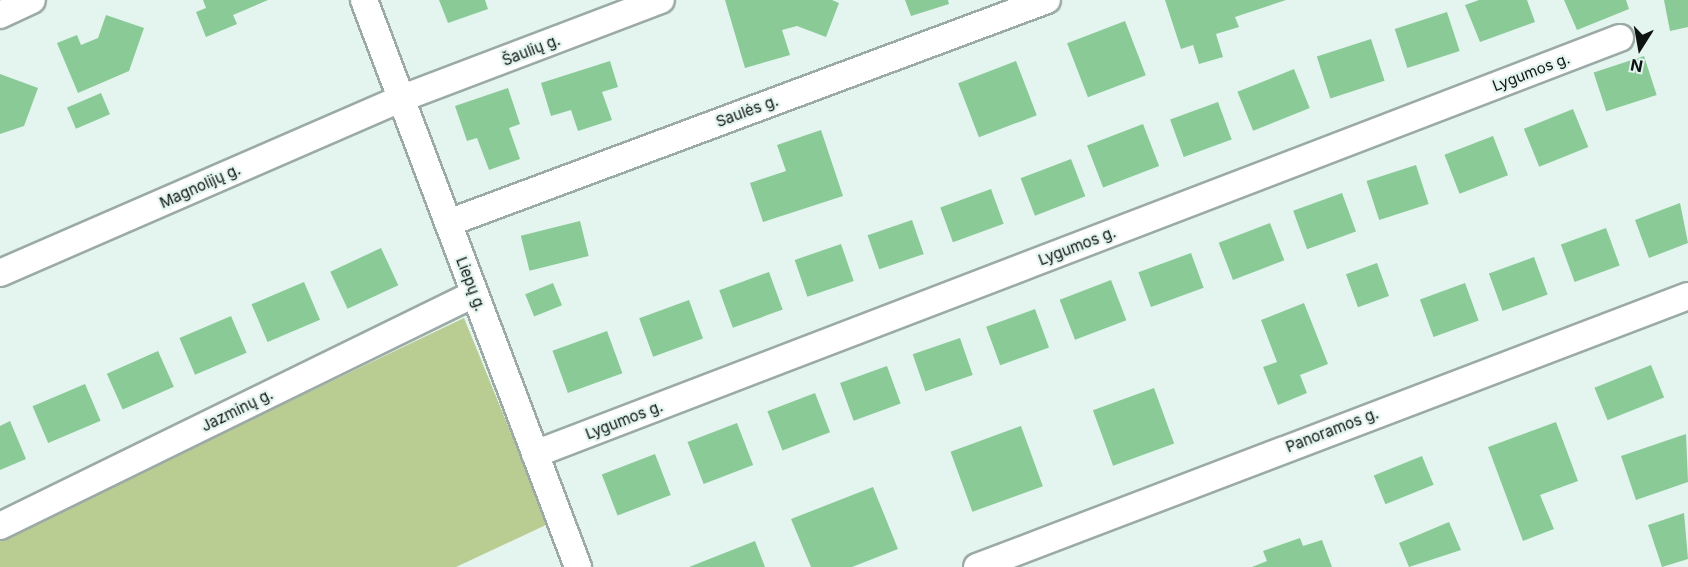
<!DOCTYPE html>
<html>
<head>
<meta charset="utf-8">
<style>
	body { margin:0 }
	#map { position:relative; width:1688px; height:567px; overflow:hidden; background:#e4f5f0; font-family:Inter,sans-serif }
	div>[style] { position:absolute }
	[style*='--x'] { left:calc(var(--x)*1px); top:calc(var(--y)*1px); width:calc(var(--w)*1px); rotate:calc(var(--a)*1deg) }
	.green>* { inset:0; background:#b9cd92 }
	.building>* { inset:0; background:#89ca97; transform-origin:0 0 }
	.roads { filter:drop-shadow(2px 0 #9baaa6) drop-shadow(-2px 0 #9baaa6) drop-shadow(0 2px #9baaa6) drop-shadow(0 -2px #9baaa6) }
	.street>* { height:26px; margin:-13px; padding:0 13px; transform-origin:13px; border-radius:13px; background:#fff }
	span { translate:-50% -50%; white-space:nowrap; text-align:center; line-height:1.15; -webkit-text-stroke:4.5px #e4f5f0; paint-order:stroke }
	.street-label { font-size:15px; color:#0e1312 }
	.north { position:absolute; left:1610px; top:18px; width:60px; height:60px; -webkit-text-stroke:4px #e4f5f0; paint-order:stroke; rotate:191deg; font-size:16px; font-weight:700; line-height:24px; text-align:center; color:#0e1312 }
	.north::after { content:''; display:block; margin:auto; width:21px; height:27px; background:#0e1312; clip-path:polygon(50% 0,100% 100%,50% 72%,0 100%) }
</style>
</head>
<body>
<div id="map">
	<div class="green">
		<i style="clip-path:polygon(464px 318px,548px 524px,456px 567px,0 567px,0 539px)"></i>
	</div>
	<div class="building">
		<i style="clip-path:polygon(203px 0,268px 0,233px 15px,237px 24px,206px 37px,196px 12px,206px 8px)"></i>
		<i style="clip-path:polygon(439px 0,485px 0,488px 9px,448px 23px)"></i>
		<i style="clip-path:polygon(725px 0,832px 0,839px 3px,826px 37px,797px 26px,782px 30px,790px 55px,745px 68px)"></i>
		<i style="clip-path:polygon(905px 0,948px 0,949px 4px,911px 16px)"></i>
		<i style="clip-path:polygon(1165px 0,1286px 0,1235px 17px,1239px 27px,1216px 34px,1223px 57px,1199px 64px,1193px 45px,1181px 49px)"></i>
		<i style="clip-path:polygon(1479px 0,1527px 0,1535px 22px,1480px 42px,1465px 5px)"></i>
		<i style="clip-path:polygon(1564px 0,1626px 0,1629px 9px,1577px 30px)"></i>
		<i style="clip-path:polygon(1664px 0,1688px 0,1688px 27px,1670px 31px)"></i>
		<i style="left:1447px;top:12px;width:41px;height:55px;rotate:72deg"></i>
		<i style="clip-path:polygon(106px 15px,144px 28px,129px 71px,78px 93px,57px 43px,77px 35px,81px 45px,98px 38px)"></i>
		<i style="left:1125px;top:21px;width:58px;height:62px;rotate:69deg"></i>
		<i style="left:1371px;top:39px;width:44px;height:57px;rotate:72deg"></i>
		<i style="left:1644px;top:56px;width:41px;height:53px;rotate:72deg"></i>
		<i style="clip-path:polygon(610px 61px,618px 87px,602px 92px,612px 120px,578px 131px,571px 110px,551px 116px,541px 83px)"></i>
		<i style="left:1016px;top:61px;width:58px;height:62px;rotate:69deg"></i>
		<i style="left:1294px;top:69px;width:42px;height:61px;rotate:68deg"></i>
		<i style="clip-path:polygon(0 74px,38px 88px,24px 126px,0 134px)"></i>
		<i style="clip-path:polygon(508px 88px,520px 124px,509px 128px,520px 159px,489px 170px,477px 138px,467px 141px,455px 106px)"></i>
		<i style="left:101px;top:93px;width:23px;height:37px;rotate:67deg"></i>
		<i style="left:1218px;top:102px;width:40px;height:51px;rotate:70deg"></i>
		<i style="left:1573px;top:109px;width:41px;height:53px;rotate:68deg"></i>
		<i style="left:1143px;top:124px;width:45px;height:60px;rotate:69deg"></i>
		<i style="clip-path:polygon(821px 130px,843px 196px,763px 222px,750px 183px,786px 171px,777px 145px)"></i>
		<i style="left:1493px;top:136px;width:42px;height:52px;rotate:69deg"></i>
		<i style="left:1071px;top:159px;width:40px;height:54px;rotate:69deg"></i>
		<i style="left:1416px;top:165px;width:41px;height:52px;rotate:72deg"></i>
		<i style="left:991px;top:189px;width:37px;height:54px;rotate:70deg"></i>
		<i style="left:1342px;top:193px;width:41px;height:52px;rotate:70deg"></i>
		<i style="clip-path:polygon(1680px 203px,1688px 243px,1649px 258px,1635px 220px)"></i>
		<i style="left:912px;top:220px;width:36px;height:47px;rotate:71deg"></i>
		<i style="left:580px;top:221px;width:36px;height:61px;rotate:76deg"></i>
		<i style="left:1270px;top:223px;width:40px;height:55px;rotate:69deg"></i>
		<i style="left:1606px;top:228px;width:40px;height:48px;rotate:70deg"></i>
		<i style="left:841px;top:244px;width:39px;height:49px;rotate:71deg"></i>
		<i style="left:381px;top:248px;width:41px;height:56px;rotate:65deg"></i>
		<i style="left:1191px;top:253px;width:37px;height:56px;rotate:70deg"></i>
		<i style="left:1534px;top:257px;width:40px;height:48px;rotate:70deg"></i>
		<i style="left:1377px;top:263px;width:35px;height:33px;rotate:70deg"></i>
		<i style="left:769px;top:272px;width:40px;height:53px;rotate:70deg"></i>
		<i style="left:1111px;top:280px;width:43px;height:55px;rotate:69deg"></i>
		<i style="left:304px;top:282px;width:41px;height:57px;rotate:67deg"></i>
		<i style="left:553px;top:283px;width:24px;height:30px;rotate:68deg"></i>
		<i style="left:1465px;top:283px;width:40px;height:48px;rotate:70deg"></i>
		<i style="left:689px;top:300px;width:41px;height:53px;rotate:70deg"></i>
		<i style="clip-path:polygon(1304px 303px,1328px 364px,1300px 375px,1307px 393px,1278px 405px,1263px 367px,1277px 362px,1261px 320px)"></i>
		<i style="left:1035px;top:309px;width:41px;height:52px;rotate:70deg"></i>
		<i style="left:231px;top:316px;width:40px;height:56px;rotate:67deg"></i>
		<i style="left:607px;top:331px;width:45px;height:58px;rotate:70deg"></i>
		<i style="left:960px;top:338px;width:39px;height:50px;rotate:71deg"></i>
		<i style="left:158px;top:351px;width:39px;height:56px;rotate:66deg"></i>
		<i style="left:1651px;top:365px;width:35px;height:61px;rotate:68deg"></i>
		<i style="left:887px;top:366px;width:40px;height:50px;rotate:70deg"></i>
		<i style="left:85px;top:384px;width:40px;height:57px;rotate:67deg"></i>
		<i style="left:1154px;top:388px;width:59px;height:65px;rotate:70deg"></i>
		<i style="left:815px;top:393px;width:42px;height:51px;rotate:69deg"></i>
		<i style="clip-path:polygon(10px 421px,26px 459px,0 470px,0 426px)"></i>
		<i style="clip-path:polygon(1556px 422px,1578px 481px,1540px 495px,1554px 529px,1523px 541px,1488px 447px)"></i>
		<i style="left:737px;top:423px;width:45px;height:53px;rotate:69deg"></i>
		<i style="left:1021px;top:426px;width:64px;height:75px;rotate:70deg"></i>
		<i style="clip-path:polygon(1686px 434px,1688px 482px,1636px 500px,1621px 456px)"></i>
		<i style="left:655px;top:454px;width:44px;height:57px;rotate:69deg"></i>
		<i style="left:1422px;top:456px;width:31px;height:52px;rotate:68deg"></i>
		<i style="clip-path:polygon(873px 487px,898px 549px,852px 567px,811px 567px,791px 519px)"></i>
		<i style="clip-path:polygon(1684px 513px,1688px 559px,1662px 567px,1648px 525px)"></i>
		<i style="clip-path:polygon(1449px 522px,1461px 550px,1409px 567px,1399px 543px)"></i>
		<i style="clip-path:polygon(1300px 538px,1303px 546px,1322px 540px,1332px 567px,1252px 567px,1267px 561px,1263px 551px)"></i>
		<i style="clip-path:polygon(755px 541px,765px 567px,689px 567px)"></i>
	</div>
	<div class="roads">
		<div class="street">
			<i style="--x:364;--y:0;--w:606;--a:69.32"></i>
			<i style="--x:0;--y:15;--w:35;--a:-25"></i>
			<i style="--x:448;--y:223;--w:639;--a:-20.42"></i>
			<i style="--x:0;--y:273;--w:436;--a:-23.5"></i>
			<i style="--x:400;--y:99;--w:279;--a:-20.8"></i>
			<i style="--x:535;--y:454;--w:1162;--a:-20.98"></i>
			<i style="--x:0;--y:526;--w:528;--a:-26.08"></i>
			<i style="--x:977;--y:567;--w:761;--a:-20.86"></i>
		</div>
	</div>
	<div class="street-label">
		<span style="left:531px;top:50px;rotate:-21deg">Šaulių g.</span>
		<span style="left:1531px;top:72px;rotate:-21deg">Lygumos g.</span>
		<span style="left:747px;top:111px;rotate:-20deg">Saulės g.</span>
		<span style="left:200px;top:186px;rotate:-24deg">Magnolijų g.</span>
		<span style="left:1077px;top:246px;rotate:-21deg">Lygumos g.</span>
		<span style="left:471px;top:284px;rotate:69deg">Liepų g.</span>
		<span style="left:237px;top:410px;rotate:-26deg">Jazminų g.</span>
		<span style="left:624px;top:420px;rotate:-21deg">Lygumos g.</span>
		<span style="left:1332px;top:430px;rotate:-21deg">Panoramos g.</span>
	</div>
	<div class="north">N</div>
</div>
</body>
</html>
